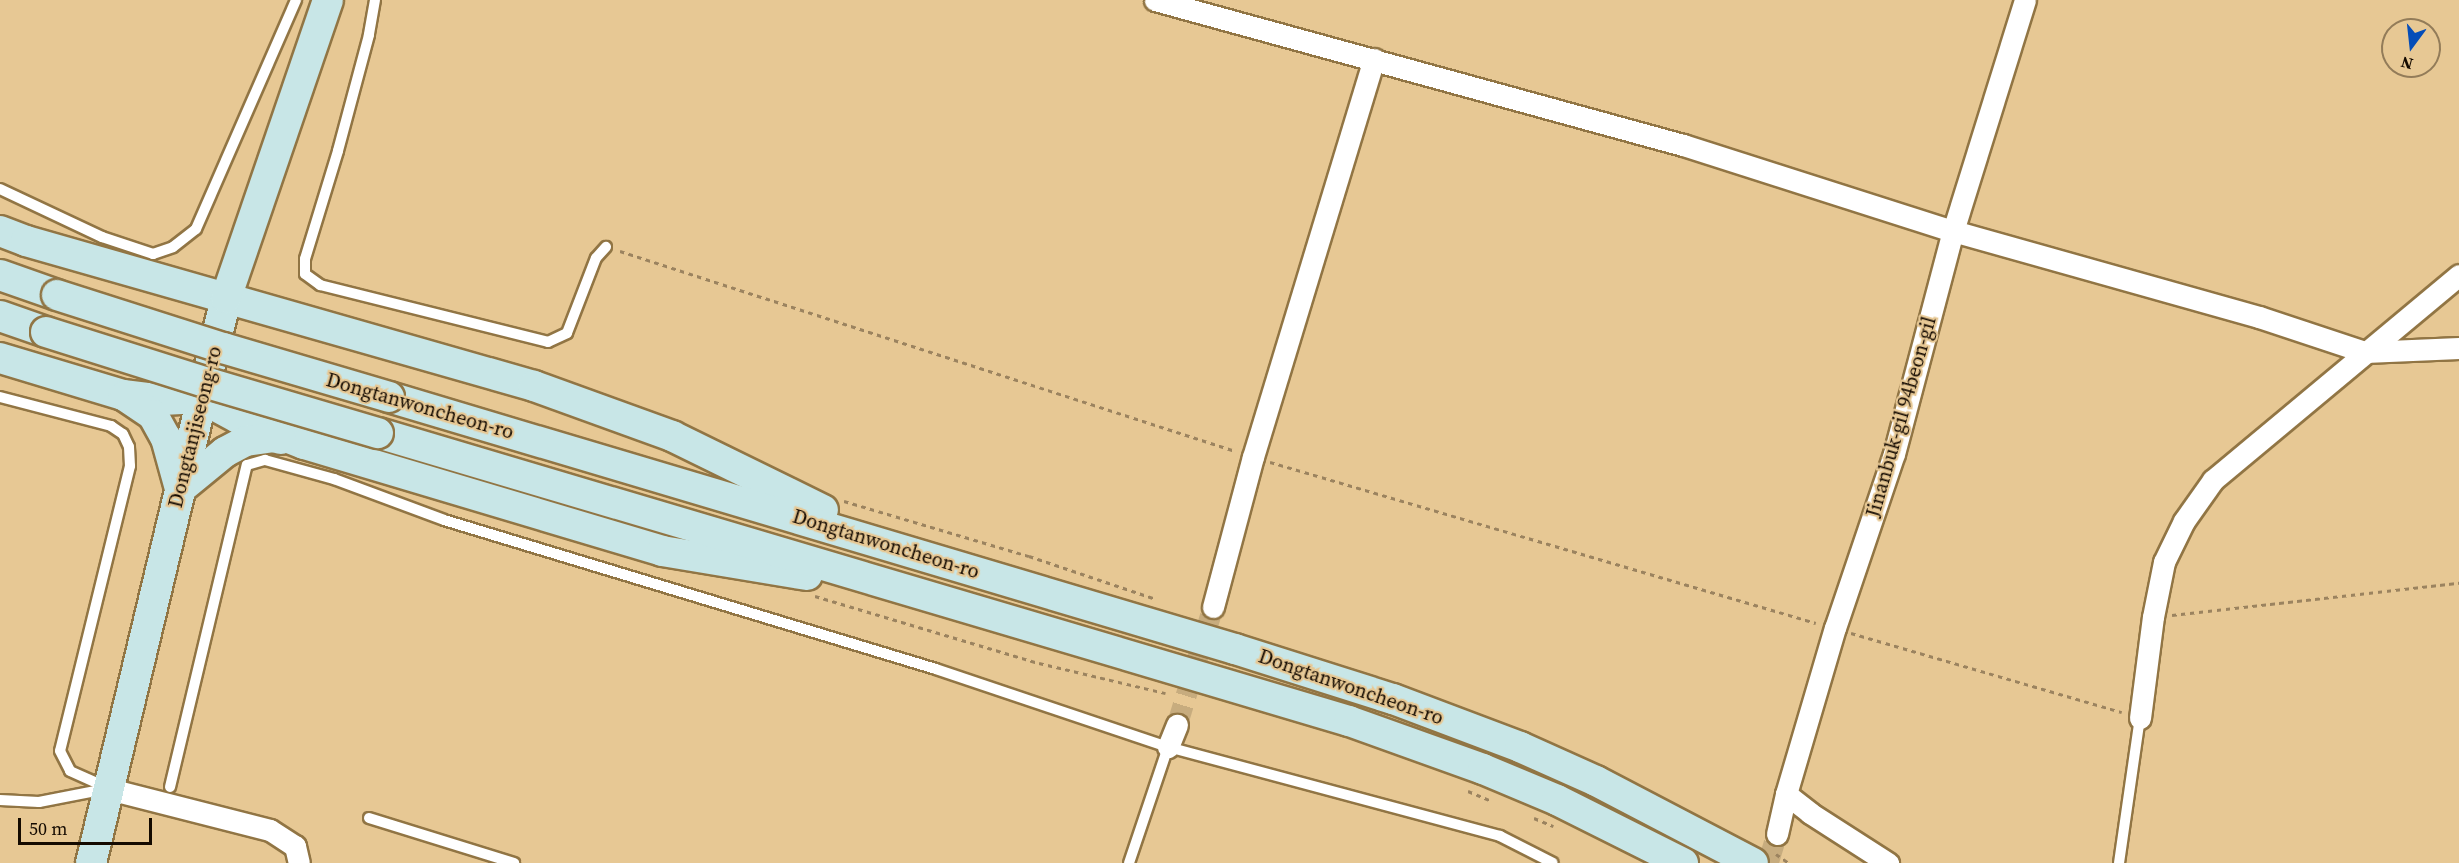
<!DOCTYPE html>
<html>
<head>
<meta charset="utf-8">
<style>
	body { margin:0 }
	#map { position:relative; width:2459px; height:863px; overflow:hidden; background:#e7c894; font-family:"Source Serif 4",serif }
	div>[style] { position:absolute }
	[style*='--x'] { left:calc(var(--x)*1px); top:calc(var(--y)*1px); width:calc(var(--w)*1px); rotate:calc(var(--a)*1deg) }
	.minor-tunnel>* { height:21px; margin-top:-10.5px; transform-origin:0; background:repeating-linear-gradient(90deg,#c7ac7e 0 21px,transparent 0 31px) }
	.path>* { height:3px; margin-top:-1.5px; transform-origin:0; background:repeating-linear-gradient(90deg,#9b835f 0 4.5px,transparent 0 9px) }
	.roads { filter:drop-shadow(2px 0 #917544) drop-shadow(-2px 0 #917544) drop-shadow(0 2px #917544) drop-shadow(0 -2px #917544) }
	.service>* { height:10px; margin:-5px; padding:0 5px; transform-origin:5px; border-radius:5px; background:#fff }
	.minor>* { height:21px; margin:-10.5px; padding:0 10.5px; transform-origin:10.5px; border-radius:10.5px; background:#fff }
	.secondary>* { height:30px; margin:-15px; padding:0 15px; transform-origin:15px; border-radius:15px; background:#c8e6e7 }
	.bridges { filter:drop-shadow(2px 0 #917544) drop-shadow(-2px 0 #917544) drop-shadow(0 2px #917544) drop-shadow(0 -2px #917544) }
	.secondary-bridge>* { height:30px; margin:-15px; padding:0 15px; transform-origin:15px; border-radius:15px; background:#c8e6e7 }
	span { translate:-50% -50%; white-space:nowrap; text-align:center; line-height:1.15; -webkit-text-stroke:4.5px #e7c894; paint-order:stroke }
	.street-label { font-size:20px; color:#140a00 }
	.north { position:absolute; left:2381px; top:18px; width:60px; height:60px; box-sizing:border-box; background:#e7c894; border:2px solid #937c59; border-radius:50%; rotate:195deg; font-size:16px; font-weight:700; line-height:24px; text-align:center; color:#140a00 }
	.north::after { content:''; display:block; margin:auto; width:21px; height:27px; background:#054db8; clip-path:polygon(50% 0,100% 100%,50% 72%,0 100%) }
	.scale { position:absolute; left:18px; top:818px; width:134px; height:27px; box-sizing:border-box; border:3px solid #140a00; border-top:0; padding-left:8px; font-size:18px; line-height:21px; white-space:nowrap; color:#140a00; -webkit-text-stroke:4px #e7c894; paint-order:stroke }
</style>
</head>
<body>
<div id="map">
	<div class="minor-tunnel">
		<i style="--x:1177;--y:725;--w:123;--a:-73"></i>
		<i style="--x:1768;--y:863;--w:30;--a:-73"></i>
	</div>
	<div class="path">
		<i style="--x:620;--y:251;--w:647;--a:18.01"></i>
		<i style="--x:1270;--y:462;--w:569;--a:16.43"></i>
		<i style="--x:844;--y:501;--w:193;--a:16.6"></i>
		<i style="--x:1029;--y:556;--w:134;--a:18.7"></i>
		<i style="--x:815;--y:596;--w:234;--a:16.7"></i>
		<i style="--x:1039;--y:663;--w:130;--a:13.4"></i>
		<i style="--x:2172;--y:615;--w:289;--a:-6.4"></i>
		<i style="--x:1851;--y:633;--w:282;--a:16.3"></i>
		<i style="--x:1468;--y:791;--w:26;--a:23"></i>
		<i style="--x:1534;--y:818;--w:21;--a:23"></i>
		<i style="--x:1776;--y:854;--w:16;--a:35"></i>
	</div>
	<div class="roads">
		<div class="service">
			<i style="--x:375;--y:0;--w:36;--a:100"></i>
			<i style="--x:369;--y:35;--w:120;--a:105"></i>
			<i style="--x:338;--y:151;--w:113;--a:107"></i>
			<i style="--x:305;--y:259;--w:15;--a:90"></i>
			<i style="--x:305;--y:274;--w:19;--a:36"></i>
			<i style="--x:320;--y:285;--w:235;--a:14"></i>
			<i style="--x:548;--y:342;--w:21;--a:-25"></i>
			<i style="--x:567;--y:333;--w:80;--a:-68.9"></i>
			<i style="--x:596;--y:258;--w:15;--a:-48"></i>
			<i style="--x:0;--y:189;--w:113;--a:25.2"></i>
			<i style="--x:102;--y:237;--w:54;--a:18.4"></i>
			<i style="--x:153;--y:254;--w:21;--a:-19"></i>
			<i style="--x:173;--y:247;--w:29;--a:-38"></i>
			<i style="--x:196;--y:229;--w:250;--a:-66.4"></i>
			<i style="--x:0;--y:397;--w:115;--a:14.6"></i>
			<i style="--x:111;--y:426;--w:14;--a:34"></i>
			<i style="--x:123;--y:434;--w:14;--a:65"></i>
			<i style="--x:129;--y:447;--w:19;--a:87"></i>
			<i style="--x:130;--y:466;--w:293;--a:103.8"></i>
			<i style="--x:60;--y:751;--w:22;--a:63"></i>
			<i style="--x:70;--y:771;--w:39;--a:24"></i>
			<i style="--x:170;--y:787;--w:331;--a:-76.6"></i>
			<i style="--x:247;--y:465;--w:19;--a:-16"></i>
			<i style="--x:265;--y:460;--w:72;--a:15.4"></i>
			<i style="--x:334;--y:479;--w:117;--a:20.4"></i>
			<i style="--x:444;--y:520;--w:514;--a:16.85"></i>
			<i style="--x:936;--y:669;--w:245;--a:18.6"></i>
			<i style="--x:1168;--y:747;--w:344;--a:15"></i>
			<i style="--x:1500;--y:836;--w:59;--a:27"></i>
			<i style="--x:0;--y:800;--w:39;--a:3"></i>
			<i style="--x:39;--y:802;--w:68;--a:-11"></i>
			<i style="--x:369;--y:818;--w:152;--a:17.2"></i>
			<i style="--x:1129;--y:863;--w:122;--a:-71.4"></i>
			<i style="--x:2119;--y:863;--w:147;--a:-81.8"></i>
		</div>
		<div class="minor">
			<i style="--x:1155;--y:0;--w:548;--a:15.36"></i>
			<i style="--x:1683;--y:145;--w:283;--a:17.7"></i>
			<i style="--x:1953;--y:231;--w:318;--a:15.7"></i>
			<i style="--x:2259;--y:317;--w:112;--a:18.3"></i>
			<i style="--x:2365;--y:352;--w:94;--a:-2.4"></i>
			<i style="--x:1213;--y:607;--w:155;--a:-75.1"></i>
			<i style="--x:1253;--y:457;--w:416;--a:-73.1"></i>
			<i style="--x:2140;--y:718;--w:102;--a:-82.7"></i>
			<i style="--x:2153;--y:617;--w:56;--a:-78.7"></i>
			<i style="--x:2164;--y:562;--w:46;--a:-64"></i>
			<i style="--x:2184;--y:521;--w:50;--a:-54.7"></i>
			<i style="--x:2213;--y:480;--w:320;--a:-39.8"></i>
			<i style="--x:1168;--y:747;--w:24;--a:-68"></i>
			<i style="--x:109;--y:789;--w:166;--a:14.3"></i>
			<i style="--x:270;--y:830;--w:30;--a:33"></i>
			<i style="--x:295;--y:846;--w:17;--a:77"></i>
			<i style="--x:1786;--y:794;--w:31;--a:38"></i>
			<i style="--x:1810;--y:813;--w:93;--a:32.7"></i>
			<i style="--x:1777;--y:834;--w:41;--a:-77.3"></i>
			<i style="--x:1786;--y:794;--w:173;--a:-73.6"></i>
			<i style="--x:1835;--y:628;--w:184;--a:-71.3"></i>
			<i style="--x:1894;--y:454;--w:231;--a:-75.2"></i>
			<i style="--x:1953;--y:231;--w:242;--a:-72.7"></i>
		</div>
		<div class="secondary">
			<i style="--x:0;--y:231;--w:28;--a:21"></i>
			<i style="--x:26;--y:241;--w:528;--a:15.93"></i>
			<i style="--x:534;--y:386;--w:147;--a:19.9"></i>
			<i style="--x:672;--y:436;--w:168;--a:26.1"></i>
			<i style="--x:0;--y:275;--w:60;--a:19.3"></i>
			<i style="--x:0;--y:316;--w:49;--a:19.2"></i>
			<i style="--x:0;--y:358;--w:128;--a:16.7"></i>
			<i style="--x:123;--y:395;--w:39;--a:7"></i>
			<i style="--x:162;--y:400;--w:39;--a:-3"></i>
			<i style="--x:201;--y:398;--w:42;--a:28.4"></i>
			<i style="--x:238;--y:418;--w:71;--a:21.5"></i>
			<i style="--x:304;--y:444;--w:374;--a:16.6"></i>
			<i style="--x:662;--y:551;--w:147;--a:9.4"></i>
			<i style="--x:125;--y:396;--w:34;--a:34"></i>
			<i style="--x:153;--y:415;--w:26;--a:61"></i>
			<i style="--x:166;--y:438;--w:53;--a:74.6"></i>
			<i style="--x:180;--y:489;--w:58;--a:-39.4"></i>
			<i style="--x:225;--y:452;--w:24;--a:-28"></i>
			<i style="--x:246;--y:441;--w:27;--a:-8"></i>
			<i style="--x:273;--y:437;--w:8;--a:14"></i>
			<i style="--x:389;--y:397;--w:883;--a:16.59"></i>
			<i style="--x:1235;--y:649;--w:166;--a:17.6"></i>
			<i style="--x:1393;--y:699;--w:136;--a:20.7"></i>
			<i style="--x:1520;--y:747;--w:83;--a:24.1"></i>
			<i style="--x:1596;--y:781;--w:177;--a:27.6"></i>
			<i style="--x:378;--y:433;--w:1013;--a:16.52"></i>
			<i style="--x:1349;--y:721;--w:142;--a:19.7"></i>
			<i style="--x:1483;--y:769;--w:80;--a:22.7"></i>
			<i style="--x:1557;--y:800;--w:141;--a:26.6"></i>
			<i style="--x:91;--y:863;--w:581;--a:-76.56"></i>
			<i style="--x:226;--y:298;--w:315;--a:-71.1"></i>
		</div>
	</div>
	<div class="bridges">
		<div class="secondary-bridge">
			<i style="--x:57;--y:295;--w:174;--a:17.7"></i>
			<i style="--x:223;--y:348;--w:173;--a:16.4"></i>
			<i style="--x:46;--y:332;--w:173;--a:17.5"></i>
			<i style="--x:211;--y:384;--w:174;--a:16.4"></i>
		</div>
	</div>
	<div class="street-label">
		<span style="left:420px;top:406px;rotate:16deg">Dongtanwoncheon-ro</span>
		<span style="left:1901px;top:417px;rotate:-74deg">Jinanbuk-gil 94beon-gil</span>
		<span style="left:195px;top:427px;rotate:-76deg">Dongtanjiseong-ro</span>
		<span style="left:886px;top:544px;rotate:17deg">Dongtanwoncheon-ro</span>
		<span style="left:1351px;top:687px;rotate:19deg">Dongtanwoncheon-ro</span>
	</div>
	<div class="north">N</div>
	<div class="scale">50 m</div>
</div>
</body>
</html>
